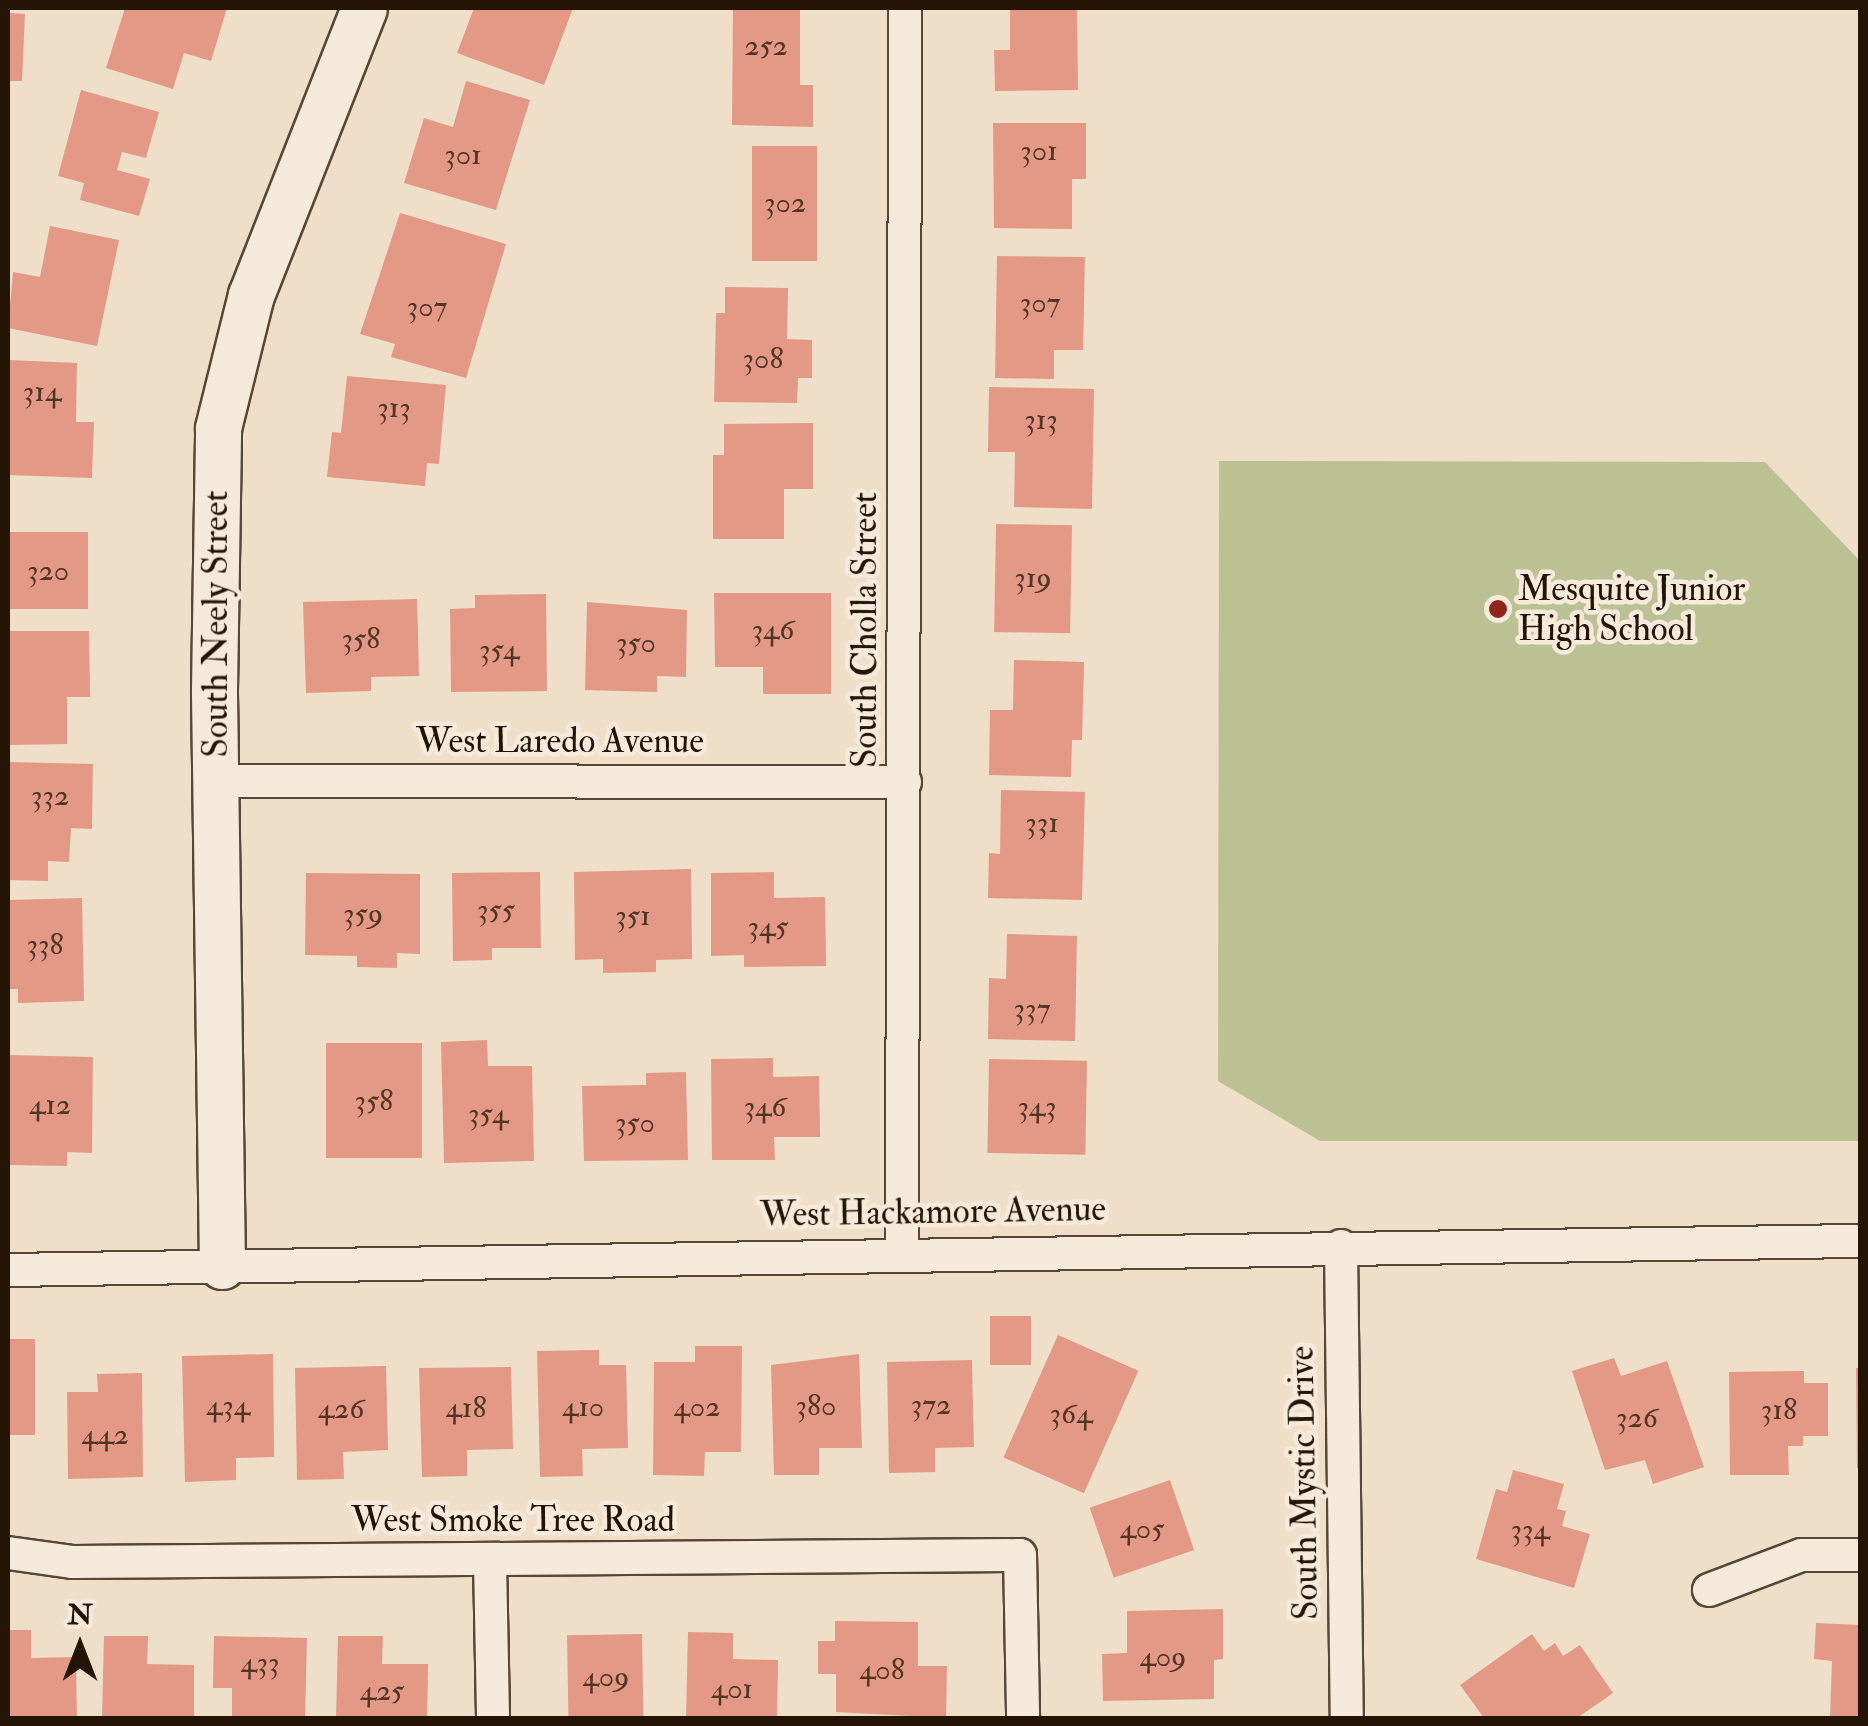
<!DOCTYPE html>
<html>
<head>
<meta charset="utf-8">
<style>
	body { margin:0 }
	#map { position:relative; width:1868px; height:1726px; overflow:hidden; background:#efdfc8; font-family:"IM FELL Double Pica",serif }
	div>[style] { position:absolute }
	[style*='--x'] { left:calc(var(--x)*1px); top:calc(var(--y)*1px); width:calc(var(--w)*1px); rotate:calc(var(--a)*1deg) }
	.green>* { inset:0; background:#bcc194 }
	.building>* { inset:0; background:#e39986; transform-origin:0 0 }
	.roads { filter:drop-shadow(2px 0 #564736) drop-shadow(-2px 0 #564736) drop-shadow(0 2px #564736) drop-shadow(0 -2px #564736) }
	.street>* { height:32px; margin:-16px; padding:0 16px; transform-origin:16px; border-radius:16px; background:#f5eadb }
	.secondary>* { height:45px; margin:-22.5px; padding:0 22.5px; transform-origin:22.5px; border-radius:22.5px; background:#f5eadb }
	.dots>* { width:28px; height:28px; translate:-50% -50%; box-sizing:border-box; border:5px solid #f5eadb; border-radius:50% }
	span { translate:-50% -50%; white-space:nowrap; text-align:center; line-height:1.15; -webkit-text-stroke:9px #f5eadb; paint-order:stroke }
	.number-label { font-size:30px; color:#533525 }
	.number-label span { -webkit-text-stroke-width:0 }
	.poi-label { font-size:35px; color:#231405 }
	.left { translate:0 -50%; text-align:left }
	.street-label { font-size:35px; color:#231405 }
	.frame { position:absolute; inset:0; border:10px solid #231405; pointer-events:none }
	.north { position:absolute; left:30px; top:1596px; width:100px; height:100px; -webkit-text-stroke:8px #f5eadb; paint-order:stroke; rotate:0deg; font-size:28px; font-weight:700; line-height:40px; text-align:center; color:#231405 }
	.north::after { content:''; display:block; margin:auto; width:35px; height:45px; background:#231405; clip-path:polygon(50% 0,100% 100%,50% 72%,0 100%) }
</style>
</head>
<body>
<div id="map">
	<div class="green">
		<i style="clip-path:polygon(1219px 461px,1765px 462px,1860px 561px,1860px 1141px,1320px 1141px,1218px 1081px)"></i>
	</div>
	<div class="building">
		<i style="clip-path:polygon(125px 8px,227px 8px,211px 61px,184px 53px,173px 89px,106px 68px)"></i>
		<i style="clip-path:polygon(474px 8px,573px 8px,544px 85px,457px 53px)"></i>
		<i style="clip-path:polygon(733px 8px,800px 8px,800px 85px,813px 85px,813px 127px,732px 125px)"></i>
		<i style="clip-path:polygon(1010px 8px,1077px 8px,1078px 90px,995px 91px,994px 50px,1010px 50px)"></i>
		<i style="clip-path:polygon(8px 13px,25px 14px,22px 81px,8px 81px)"></i>
		<i style="clip-path:polygon(466px 81px,530px 100px,496px 210px,404px 183px,424px 118px,453px 127px)"></i>
		<i style="clip-path:polygon(81px 90px,159px 112px,146px 158px,122px 152px,117px 170px,150px 179px,139px 216px,80px 200px,84px 183px,58px 176px)"></i>
		<i style="clip-path:polygon(993px 123px,1086px 123px,1086px 179px,1072px 179px,1072px 229px,994px 228px)"></i>
		<i style="left:752px;top:146px;width:65px;height:115px"></i>
		<i style="clip-path:polygon(400px 213px,506px 244px,466px 378px,391px 357px,395px 344px,360px 334px)"></i>
		<i style="clip-path:polygon(50px 226px,119px 240px,97px 346px,8px 328px,13px 272px,40px 277px)"></i>
		<i style="clip-path:polygon(997px 256px,1085px 257px,1083px 350px,1054px 350px,1054px 379px,995px 378px)"></i>
		<i style="clip-path:polygon(725px 287px,788px 288px,787px 339px,812px 340px,812px 378px,798px 378px,797px 403px,714px 402px,716px 313px,725px 313px)"></i>
		<i style="clip-path:polygon(8px 360px,77px 363px,76px 422px,94px 422px,92px 478px,8px 475px)"></i>
		<i style="clip-path:polygon(347px 376px,446px 385px,439px 464px,427px 463px,425px 486px,327px 477px,332px 432px,341px 433px)"></i>
		<i style="clip-path:polygon(989px 387px,1094px 389px,1092px 509px,1014px 507px,1015px 452px,988px 452px)"></i>
		<i style="clip-path:polygon(813px 423px,813px 489px,784px 489px,784px 539px,713px 539px,713px 455px,724px 455px,724px 424px)"></i>
		<i style="left:996px;top:524px;width:76px;height:108px;rotate:1deg"></i>
		<i style="left:88px;top:532px;width:77px;height:80px;rotate:90deg"></i>
		<i style="clip-path:polygon(714px 593px,831px 593px,831px 694px,763px 694px,763px 667px,715px 667px)"></i>
		<i style="clip-path:polygon(546px 594px,547px 691px,451px 692px,450px 609px,475px 608px,475px 595px)"></i>
		<i style="clip-path:polygon(417px 599px,419px 676px,371px 677px,371px 691px,306px 693px,303px 602px)"></i>
		<i style="clip-path:polygon(587px 602px,687px 610px,686px 677px,657px 676px,657px 692px,585px 690px)"></i>
		<i style="clip-path:polygon(8px 631px,89px 631px,90px 697px,67px 697px,67px 744px,8px 745px)"></i>
		<i style="clip-path:polygon(1014px 660px,1084px 662px,1082px 740px,1072px 740px,1071px 777px,989px 775px,990px 710px,1013px 710px)"></i>
		<i style="clip-path:polygon(8px 762px,93px 764px,92px 829px,71px 828px,69px 862px,48px 861px,48px 881px,8px 880px)"></i>
		<i style="clip-path:polygon(1001px 790px,1085px 792px,1082px 900px,988px 898px,989px 853px,1000px 854px)"></i>
		<i style="clip-path:polygon(691px 869px,692px 959px,656px 960px,656px 972px,603px 973px,603px 959px,575px 960px,574px 872px)"></i>
		<i style="clip-path:polygon(540px 872px,541px 948px,492px 948px,492px 960px,453px 961px,452px 873px)"></i>
		<i style="clip-path:polygon(774px 872px,774px 898px,825px 897px,826px 966px,744px 967px,744px 955px,711px 956px,711px 873px)"></i>
		<i style="clip-path:polygon(306px 873px,420px 874px,420px 954px,397px 953px,397px 968px,357px 967px,357px 956px,305px 955px)"></i>
		<i style="clip-path:polygon(82px 898px,84px 1001px,18px 1003px,18px 989px,8px 989px,8px 900px)"></i>
		<i style="clip-path:polygon(1007px 934px,1077px 936px,1075px 1041px,988px 1039px,989px 978px,1006px 979px)"></i>
		<i style="clip-path:polygon(487px 1040px,488px 1066px,532px 1066px,534px 1161px,444px 1163px,441px 1042px)"></i>
		<i style="left:422px;top:1043px;width:115px;height:96px;rotate:90deg"></i>
		<i style="clip-path:polygon(8px 1055px,93px 1057px,92px 1153px,67px 1152px,67px 1166px,8px 1165px)"></i>
		<i style="clip-path:polygon(773px 1058px,773px 1077px,819px 1076px,820px 1137px,774px 1137px,775px 1160px,712px 1160px,711px 1059px)"></i>
		<i style="left:989px;top:1059px;width:98px;height:94px;rotate:1deg"></i>
		<i style="clip-path:polygon(686px 1072px,688px 1160px,584px 1161px,582px 1086px,646px 1085px,646px 1073px)"></i>
		<i style="left:990px;top:1316px;width:41px;height:49px"></i>
		<i style="left:1058px;top:1335px;width:88px;height:134px;rotate:24deg"></i>
		<i style="left:35px;top:1339px;width:96px;height:27px;rotate:90deg"></i>
		<i style="clip-path:polygon(695px 1346px,742px 1346px,741px 1452px,705px 1452px,704px 1476px,653px 1475px,654px 1362px,695px 1362px)"></i>
		<i style="clip-path:polygon(599px 1350px,599px 1365px,626px 1365px,628px 1448px,582px 1449px,583px 1476px,540px 1477px,537px 1351px)"></i>
		<i style="clip-path:polygon(273px 1354px,274px 1457px,236px 1458px,236px 1480px,185px 1482px,182px 1356px)"></i>
		<i style="clip-path:polygon(859px 1354px,862px 1448px,819px 1448px,819px 1475px,774px 1475px,771px 1365px)"></i>
		<i style="clip-path:polygon(1614px 1358px,1621px 1376px,1667px 1361px,1704px 1467px,1653px 1484px,1645px 1460px,1605px 1470px,1572px 1371px)"></i>
		<i style="clip-path:polygon(972px 1360px,974px 1447px,935px 1448px,935px 1472px,889px 1473px,887px 1362px)"></i>
		<i style="clip-path:polygon(386px 1366px,388px 1450px,343px 1452px,344px 1479px,297px 1480px,295px 1368px)"></i>
		<i style="clip-path:polygon(511px 1367px,513px 1449px,467px 1450px,467px 1476px,422px 1477px,419px 1368px)"></i>
		<i style="clip-path:polygon(1856px 1368px,1860px 1368px,1860px 1468px,1857px 1468px)"></i>
		<i style="clip-path:polygon(1804px 1371px,1804px 1383px,1828px 1383px,1828px 1436px,1803px 1436px,1803px 1446px,1788px 1446px,1789px 1475px,1730px 1475px,1729px 1372px)"></i>
		<i style="clip-path:polygon(142px 1373px,143px 1477px,68px 1479px,67px 1392px,98px 1392px,97px 1374px)"></i>
		<i style="clip-path:polygon(1513px 1470px,1564px 1484px,1557px 1509px,1566px 1511px,1562px 1526px,1590px 1534px,1574px 1588px,1476px 1559px,1496px 1489px,1507px 1492px)"></i>
		<i style="left:1170px;top:1480px;width:74px;height:85px;rotate:71deg"></i>
		<i style="clip-path:polygon(1223px 1609px,1223px 1659px,1214px 1660px,1214px 1699px,1103px 1701px,1102px 1654px,1127px 1653px,1127px 1611px)"></i>
		<i style="clip-path:polygon(835px 1621px,918px 1622px,918px 1666px,947px 1666px,946px 1718px,836px 1712px,836px 1674px,818px 1674px,818px 1641px,835px 1641px)"></i>
		<i style="clip-path:polygon(1816px 1623px,1860px 1625px,1860px 1718px,1830px 1718px,1832px 1661px,1814px 1659px)"></i>
		<i style="clip-path:polygon(8px 1630px,31px 1630px,31px 1658px,76px 1657px,77px 1718px,8px 1718px)"></i>
		<i style="clip-path:polygon(688px 1632px,733px 1633px,733px 1659px,778px 1660px,777px 1718px,686px 1718px)"></i>
		<i style="left:642px;top:1634px;width:84px;height:75px;rotate:89deg"></i>
		<i style="clip-path:polygon(1532px 1634px,1544px 1651px,1555px 1643px,1563px 1656px,1580px 1645px,1613px 1693px,1577px 1718px,1484px 1718px,1460px 1685px)"></i>
		<i style="clip-path:polygon(104px 1636px,148px 1636px,147px 1664px,194px 1665px,194px 1718px,102px 1718px)"></i>
		<i style="clip-path:polygon(214px 1636px,307px 1638px,305px 1718px,232px 1718px,232px 1688px,213px 1688px)"></i>
		<i style="clip-path:polygon(338px 1636px,383px 1636px,382px 1664px,428px 1664px,427px 1718px,336px 1718px)"></i>
	</div>
	<div class="roads">
		<div class="street">
			<i style="--x:215;--y:781;--w:690;--a:0.08"></i>
			<i style="--x:1341;--y:1246;--w:472;--a:89.3"></i>
			<i style="--x:902;--y:1252;--w:1244;--a:-89.86"></i>
			<i style="--x:8;--y:1270;--w:1852;--a:-0.9"></i>
			<i style="--x:8;--y:1553;--w:66;--a:7.9"></i>
			<i style="--x:73;--y:1562;--w:947;--a:-0.42"></i>
			<i style="--x:1020;--y:1555;--w:163;--a:88.9"></i>
			<i style="--x:490;--y:1560;--w:158;--a:88.9"></i>
			<i style="--x:1709;--y:1590;--w:98;--a:-20.8"></i>
			<i style="--x:1801;--y:1555;--w:59;--a:0"></i>
		</div>
		<div class="secondary">
			<i style="--x:222;--y:1266;--w:576;--a:-90.8"></i>
			<i style="--x:214;--y:690;--w:262;--a:-89.1"></i>
			<i style="--x:218;--y:428;--w:137;--a:-76.1"></i>
			<i style="--x:251;--y:295;--w:308;--a:-68.5"></i>
		</div>
	</div>
	<div class="dots">
		<i style="left:1498px;top:609px;background:#8f2418"></i>
	</div>
	<div class="number-label">
		<span style="left:766px;top:46px">252</span>
		<span style="left:1039px;top:151px">301</span>
		<span style="left:463px;top:155px">301</span>
		<span style="left:785px;top:203px">302</span>
		<span style="left:1040px;top:303px">307</span>
		<span style="left:427px;top:307px">307</span>
		<span style="left:763px;top:359px">308</span>
		<span style="left:42px;top:392px">314</span>
		<span style="left:394px;top:408px">313</span>
		<span style="left:1041px;top:420px">313</span>
		<span style="left:48px;top:571px">320</span>
		<span style="left:1033px;top:578px">319</span>
		<span style="left:773px;top:630px">346</span>
		<span style="left:361px;top:639px">358</span>
		<span style="left:636px;top:643px">350</span>
		<span style="left:499px;top:650px">354</span>
		<span style="left:50px;top:796px">332</span>
		<span style="left:1042px;top:823px">331</span>
		<span style="left:496px;top:910px">355</span>
		<span style="left:363px;top:914px">359</span>
		<span style="left:633px;top:916px">351</span>
		<span style="left:768px;top:927px">345</span>
		<span style="left:45px;top:945px">338</span>
		<span style="left:1032px;top:1009px">337</span>
		<span style="left:374px;top:1101px">358</span>
		<span style="left:50px;top:1105px">412</span>
		<span style="left:765px;top:1107px">346</span>
		<span style="left:1037px;top:1107px">343</span>
		<span style="left:488px;top:1114px">354</span>
		<span style="left:635px;top:1123px">350</span>
		<span style="left:931px;top:1405px">372</span>
		<span style="left:228px;top:1406px">434</span>
		<span style="left:816px;top:1406px">380</span>
		<span style="left:583px;top:1407px">410</span>
		<span style="left:697px;top:1407px">402</span>
		<span style="left:466px;top:1408px">418</span>
		<span style="left:341px;top:1409px">426</span>
		<span style="left:1779px;top:1410px">318</span>
		<span style="left:1071px;top:1414px">364</span>
		<span style="left:1637px;top:1418px">326</span>
		<span style="left:105px;top:1435px">442</span>
		<span style="left:1142px;top:1529px">405</span>
		<span style="left:1530px;top:1530px">334</span>
		<span style="left:1163px;top:1657px">409</span>
		<span style="left:260px;top:1663px">433</span>
		<span style="left:882px;top:1670px">408</span>
		<span style="left:606px;top:1677px">409</span>
		<span style="left:732px;top:1689px">401</span>
		<span style="left:382px;top:1691px">425</span>
	</div>
	<div class="poi-label">
		<span class="left" style="left:1518px;top:609px">Mesquite Junior<br>High School</span>
	</div>
	<div class="street-label">
		<span style="left:216px;top:624px;rotate:-90deg">South Neely Street</span>
		<span style="left:865px;top:630px;rotate:-90deg">South Cholla Street</span>
		<span style="left:560px;top:741px">West Laredo Avenue</span>
		<span style="left:933px;top:1212px;rotate:-1deg">West Hackamore Avenue</span>
		<span style="left:1304px;top:1483px;rotate:-91deg">South Mystic Drive</span>
		<span style="left:513px;top:1520px">West Smoke Tree Road</span>
	</div>
	<div class="frame"></div>
	<div class="north">N</div>
</div>
</body>
</html>
